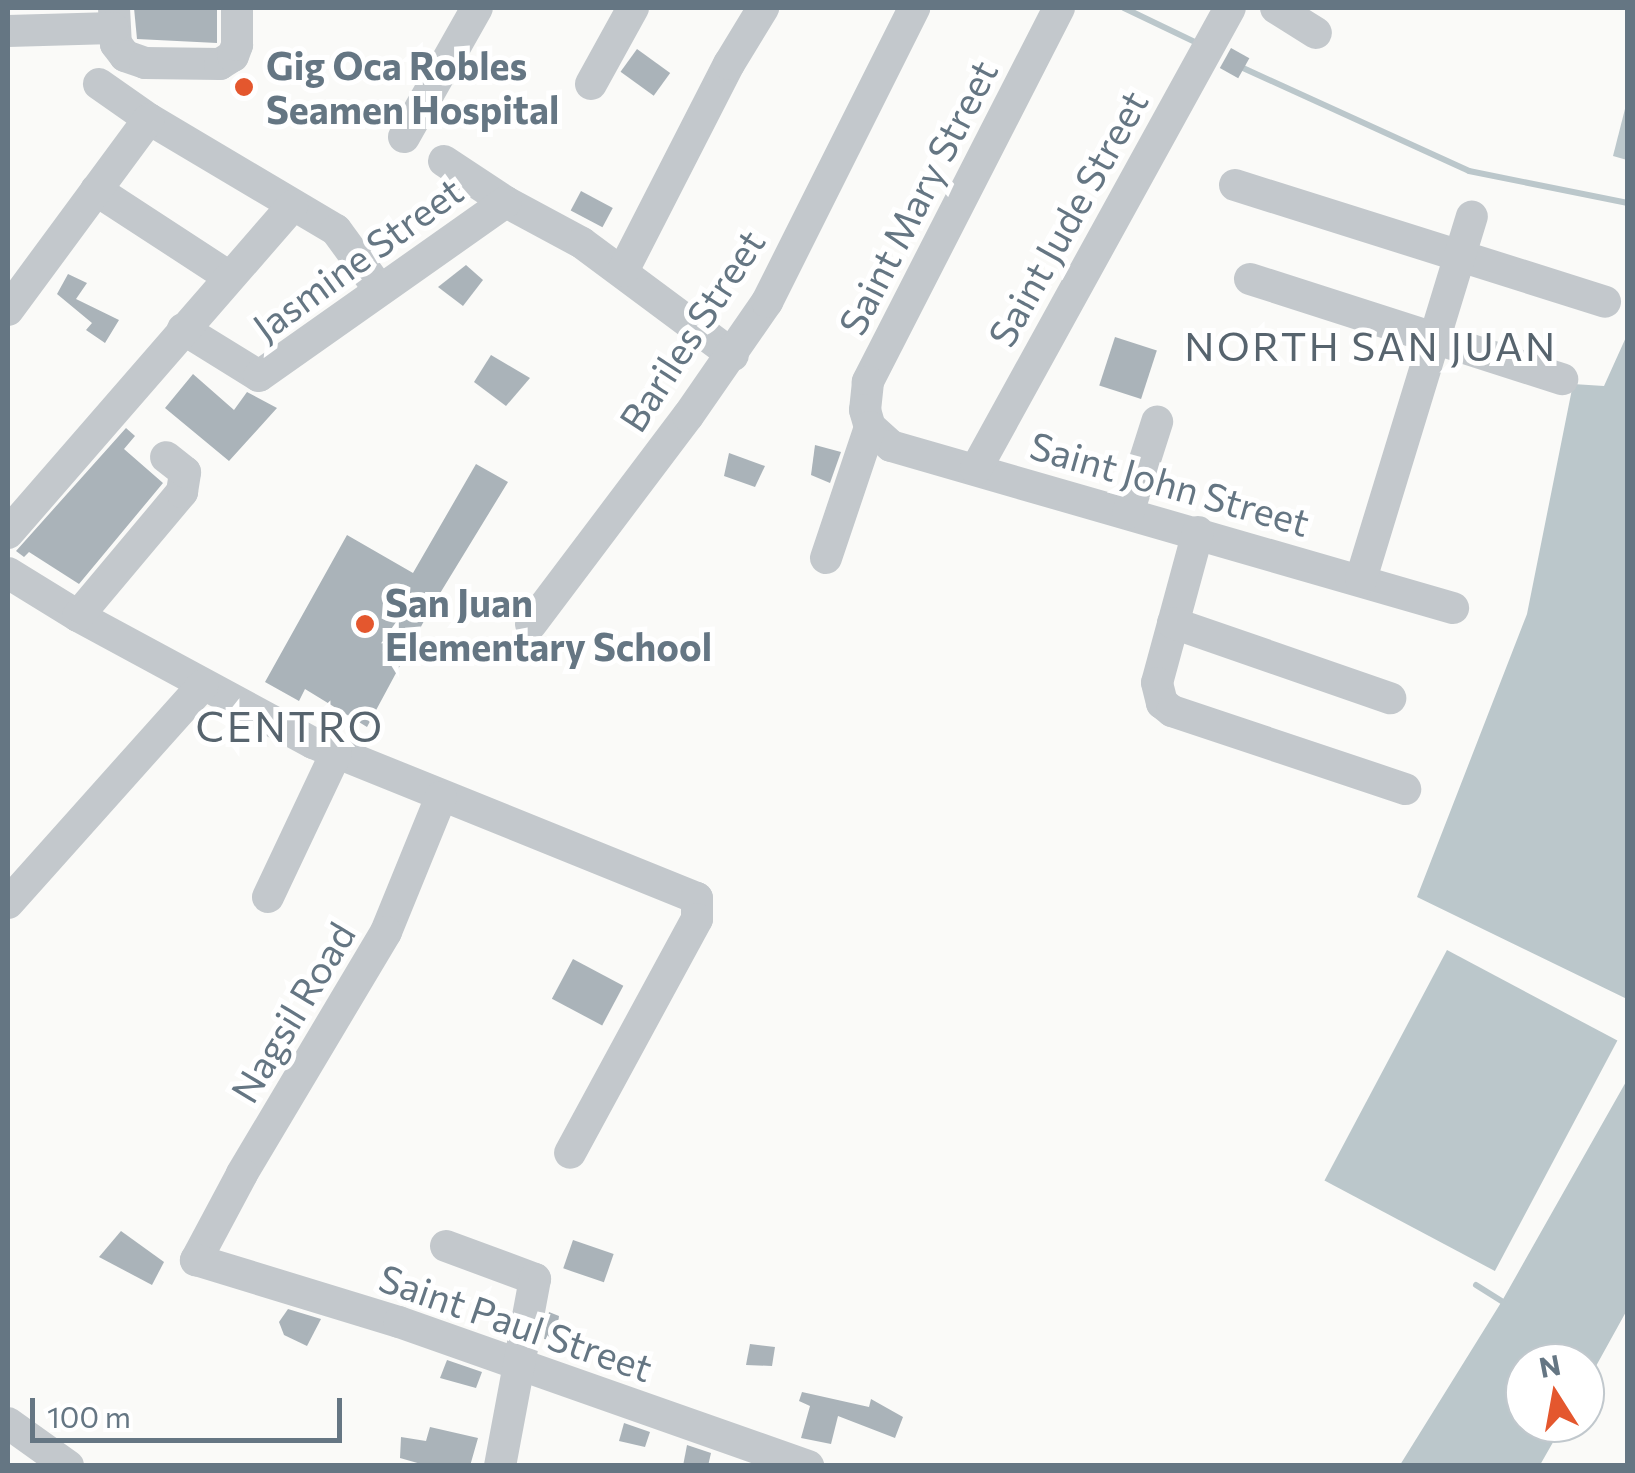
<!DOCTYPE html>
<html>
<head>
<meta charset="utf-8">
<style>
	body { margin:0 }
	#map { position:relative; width:1635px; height:1473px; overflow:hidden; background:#fafaf8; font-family:Commissioner,sans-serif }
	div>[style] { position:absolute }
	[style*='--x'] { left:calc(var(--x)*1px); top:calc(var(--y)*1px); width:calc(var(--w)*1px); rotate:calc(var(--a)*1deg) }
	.water>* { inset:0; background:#bbc7cb; transform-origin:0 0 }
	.stream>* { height:6px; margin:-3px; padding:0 3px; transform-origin:3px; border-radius:3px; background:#bbc7cb }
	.building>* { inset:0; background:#aab3b9; transform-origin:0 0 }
	.minor>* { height:32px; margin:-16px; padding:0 16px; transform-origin:16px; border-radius:16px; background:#c3c8cc }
	.dots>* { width:28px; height:28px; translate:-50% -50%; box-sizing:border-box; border:5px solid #fff; border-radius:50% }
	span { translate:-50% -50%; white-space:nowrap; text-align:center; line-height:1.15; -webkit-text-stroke:10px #fff; paint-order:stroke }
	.poi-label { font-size:38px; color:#657683; font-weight:700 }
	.left { translate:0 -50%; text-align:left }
	.street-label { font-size:38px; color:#657683 }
	.neighbourhood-label { font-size:40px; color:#57646e; letter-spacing:2.5px }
	.quarter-label { font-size:42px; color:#57646e; letter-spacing:2.5px }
	.frame { position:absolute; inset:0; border:10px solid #657683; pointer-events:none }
	.north { position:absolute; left:1505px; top:1343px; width:100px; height:100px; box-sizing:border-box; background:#fff; border:2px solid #c1c8cd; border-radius:50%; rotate:349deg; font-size:28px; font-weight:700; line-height:40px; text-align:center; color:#657683 }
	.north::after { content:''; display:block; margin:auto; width:35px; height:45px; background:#e4572e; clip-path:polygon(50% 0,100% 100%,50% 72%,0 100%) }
	.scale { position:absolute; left:30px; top:1398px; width:312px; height:45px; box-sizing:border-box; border:5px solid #657683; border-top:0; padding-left:12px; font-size:30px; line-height:35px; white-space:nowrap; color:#657683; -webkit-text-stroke:8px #fff; paint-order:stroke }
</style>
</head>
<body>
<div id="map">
	<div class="water">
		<i style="clip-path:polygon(1627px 101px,1627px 160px,1613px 156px)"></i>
		<i style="clip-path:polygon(1627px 335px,1627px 999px,1417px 897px,1527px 614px,1573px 384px,1604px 386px)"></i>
		<i style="left:1447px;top:950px;width:193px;height:261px;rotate:28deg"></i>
		<i style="clip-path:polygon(1627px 1080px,1627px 1310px,1585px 1386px,1585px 1363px,1525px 1363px,1525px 1423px,1564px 1423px,1540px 1465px,1400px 1465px,1502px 1301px)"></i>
	</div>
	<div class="stream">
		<i style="--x:1124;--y:8;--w:83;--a:25.6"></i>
		<i style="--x:1243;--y:68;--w:248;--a:24.5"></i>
		<i style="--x:1469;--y:171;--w:162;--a:11.4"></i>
		<i style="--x:1476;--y:1285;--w:31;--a:32"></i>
	</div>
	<div class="building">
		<i style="clip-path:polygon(134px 8px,217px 8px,217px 43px,137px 39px)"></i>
		<i style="left:1231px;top:48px;width:21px;height:23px;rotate:29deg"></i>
		<i style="left:637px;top:49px;width:41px;height:28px;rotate:36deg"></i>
		<i style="left:581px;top:191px;width:36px;height:22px;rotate:28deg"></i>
		<i style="clip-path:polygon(466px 265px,483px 280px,463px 306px,438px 287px)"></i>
		<i style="clip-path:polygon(68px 274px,87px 283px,76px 299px,119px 320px,105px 343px,86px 330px,92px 323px,57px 294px)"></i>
		<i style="left:1115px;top:337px;width:44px;height:51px;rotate:18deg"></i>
		<i style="clip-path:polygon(491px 355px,530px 378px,506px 406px,474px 382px)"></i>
		<i style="clip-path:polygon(193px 374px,234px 410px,247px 392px,277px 408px,229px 461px,165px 408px)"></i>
		<i style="clip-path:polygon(126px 428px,135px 436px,124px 449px,163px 483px,79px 584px,29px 552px,24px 557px,16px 551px)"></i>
		<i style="clip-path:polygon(815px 445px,841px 452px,830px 483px,811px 475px)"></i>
		<i style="clip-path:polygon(729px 453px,765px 466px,755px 487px,724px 476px)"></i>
		<i style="clip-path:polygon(476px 464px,508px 482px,431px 608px,367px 727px,305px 689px,299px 701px,265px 682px,347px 535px,413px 573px)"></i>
		<i style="left:573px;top:959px;width:57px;height:45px;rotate:28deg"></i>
		<i style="clip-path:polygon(121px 1231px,164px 1262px,152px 1285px,99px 1257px)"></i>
		<i style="left:573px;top:1240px;width:43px;height:30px;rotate:19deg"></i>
		<i style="clip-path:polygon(288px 1309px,321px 1319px,307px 1346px,284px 1335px,279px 1322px)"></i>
		<i style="clip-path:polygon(549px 1312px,559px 1316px,556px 1341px,544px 1339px)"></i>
		<i style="clip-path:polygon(750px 1344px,775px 1347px,772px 1366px,746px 1365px)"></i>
		<i style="clip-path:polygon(447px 1360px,482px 1372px,476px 1388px,440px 1378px)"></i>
		<i style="clip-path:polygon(802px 1392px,869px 1407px,871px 1399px,903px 1417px,895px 1438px,838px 1416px,831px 1444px,801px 1438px,810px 1406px,799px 1401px)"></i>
		<i style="clip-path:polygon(624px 1423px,650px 1432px,645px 1447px,619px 1441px)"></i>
		<i style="clip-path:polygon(430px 1427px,478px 1438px,470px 1466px,428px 1466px,400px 1458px,401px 1437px,426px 1441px)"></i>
		<i style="clip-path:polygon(687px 1445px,711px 1453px,708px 1466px,683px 1466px)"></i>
	</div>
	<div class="minor">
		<i style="--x:114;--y:8;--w:36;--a:87"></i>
		<i style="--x:116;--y:44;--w:15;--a:53"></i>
		<i style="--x:125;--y:56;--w:21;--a:19"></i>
		<i style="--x:145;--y:63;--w:75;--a:0.8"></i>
		<i style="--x:220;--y:64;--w:15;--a:-32"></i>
		<i style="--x:233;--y:56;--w:12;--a:-70"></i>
		<i style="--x:237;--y:45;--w:37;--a:-90"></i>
		<i style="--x:1059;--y:8;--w:420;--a:117.1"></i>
		<i style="--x:868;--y:382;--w:28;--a:96"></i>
		<i style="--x:865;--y:410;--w:18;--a:74"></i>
		<i style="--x:870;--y:427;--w:28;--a:42"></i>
		<i style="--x:891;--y:446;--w:585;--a:16.08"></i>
		<i style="--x:1276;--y:8;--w:47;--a:32"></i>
		<i style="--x:8;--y:31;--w:105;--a:-1.6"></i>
		<i style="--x:99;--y:84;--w:61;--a:35"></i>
		<i style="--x:149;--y:119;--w:217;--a:30.7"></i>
		<i style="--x:336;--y:230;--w:73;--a:53.9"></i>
		<i style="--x:591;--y:84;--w:87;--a:-61.1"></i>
		<i style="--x:404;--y:137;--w:148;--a:-60.5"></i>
		<i style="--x:444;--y:161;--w:74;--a:33.5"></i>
		<i style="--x:506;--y:202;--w:86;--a:28.3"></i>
		<i style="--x:582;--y:243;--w:188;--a:36.6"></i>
		<i style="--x:1235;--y:185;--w:388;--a:17.5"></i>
		<i style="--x:96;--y:190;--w:158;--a:33.1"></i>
		<i style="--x:623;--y:271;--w:233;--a:-62.9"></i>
		<i style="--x:729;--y:64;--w:66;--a:-58.7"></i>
		<i style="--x:1250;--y:279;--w:328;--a:17.8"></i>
		<i style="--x:8;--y:310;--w:237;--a:-53.6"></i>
		<i style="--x:183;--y:329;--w:89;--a:31.7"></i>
		<i style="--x:259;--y:376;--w:302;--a:-35.2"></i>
		<i style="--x:976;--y:469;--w:526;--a:-61.15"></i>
		<i style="--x:1128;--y:513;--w:96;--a:-72.3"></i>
		<i style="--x:1198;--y:532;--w:156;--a:105.2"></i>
		<i style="--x:1157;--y:683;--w:21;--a:76"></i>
		<i style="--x:1162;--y:703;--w:13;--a:39"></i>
		<i style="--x:1172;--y:711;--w:246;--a:18.5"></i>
		<i style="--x:8;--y:533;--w:433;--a:-49"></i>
		<i style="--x:826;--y:558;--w:138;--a:-71.4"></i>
		<i style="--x:8;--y:573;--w:82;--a:31.6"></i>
		<i style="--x:78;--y:616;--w:267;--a:28.4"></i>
		<i style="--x:313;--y:743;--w:414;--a:22"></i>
		<i style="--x:697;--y:898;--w:21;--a:90"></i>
		<i style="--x:697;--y:919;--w:266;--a:118.5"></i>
		<i style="--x:1361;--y:579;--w:379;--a:-73"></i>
		<i style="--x:78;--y:616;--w:162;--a:-50"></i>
		<i style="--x:182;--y:492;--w:20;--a:-81"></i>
		<i style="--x:185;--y:472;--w:24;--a:-142"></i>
		<i style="--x:1173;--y:623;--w:230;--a:19.1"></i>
		<i style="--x:531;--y:624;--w:261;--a:-53"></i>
		<i style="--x:688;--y:416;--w:139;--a:-55.3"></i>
		<i style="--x:767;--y:302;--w:329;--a:-63.4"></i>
		<i style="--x:441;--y:797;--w:146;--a:112.2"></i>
		<i style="--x:386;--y:932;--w:282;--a:120.8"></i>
		<i style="--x:242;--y:1174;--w:98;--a:118.1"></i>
		<i style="--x:196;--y:1260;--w:212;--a:17"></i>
		<i style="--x:399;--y:1322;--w:434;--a:19.4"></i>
		<i style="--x:268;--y:897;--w:159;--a:-64.7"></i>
		<i style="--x:8;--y:903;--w:292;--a:-48.2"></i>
		<i style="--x:446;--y:1246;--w:95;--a:20.3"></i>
		<i style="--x:535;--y:1279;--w:190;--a:100.6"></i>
		<i style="--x:8;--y:1423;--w:74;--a:35.6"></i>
	</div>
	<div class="dots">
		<i style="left:244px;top:87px;background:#e4572e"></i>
		<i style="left:365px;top:624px;background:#e4572e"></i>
	</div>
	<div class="poi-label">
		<span class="left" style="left:266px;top:87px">Gig Oca Robles<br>Seamen Hospital</span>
		<span class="left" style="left:385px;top:624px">San Juan<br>Elementary School</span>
	</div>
	<div class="street-label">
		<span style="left:917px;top:197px;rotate:-63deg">Saint Mary Street</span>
		<span style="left:1067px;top:218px;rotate:-61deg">Saint Jude Street</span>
		<span style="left:357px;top:258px;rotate:-36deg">Jasmine Street</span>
		<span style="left:691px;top:330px;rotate:-57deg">Bariles Street</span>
		<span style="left:1170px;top:483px;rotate:16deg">Saint John Street</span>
		<span style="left:292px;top:1012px;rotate:-59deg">Nagsil Road</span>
		<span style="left:516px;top:1322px;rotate:19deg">Saint Paul Street</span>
	</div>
	<div class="neighbourhood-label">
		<span style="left:1371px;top:345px">NORTH SAN JUAN</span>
	</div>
	<div class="quarter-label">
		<span style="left:290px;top:725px">CENTRO</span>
	</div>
	<div class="frame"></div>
	<div class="north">N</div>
	<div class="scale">100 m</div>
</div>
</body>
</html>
